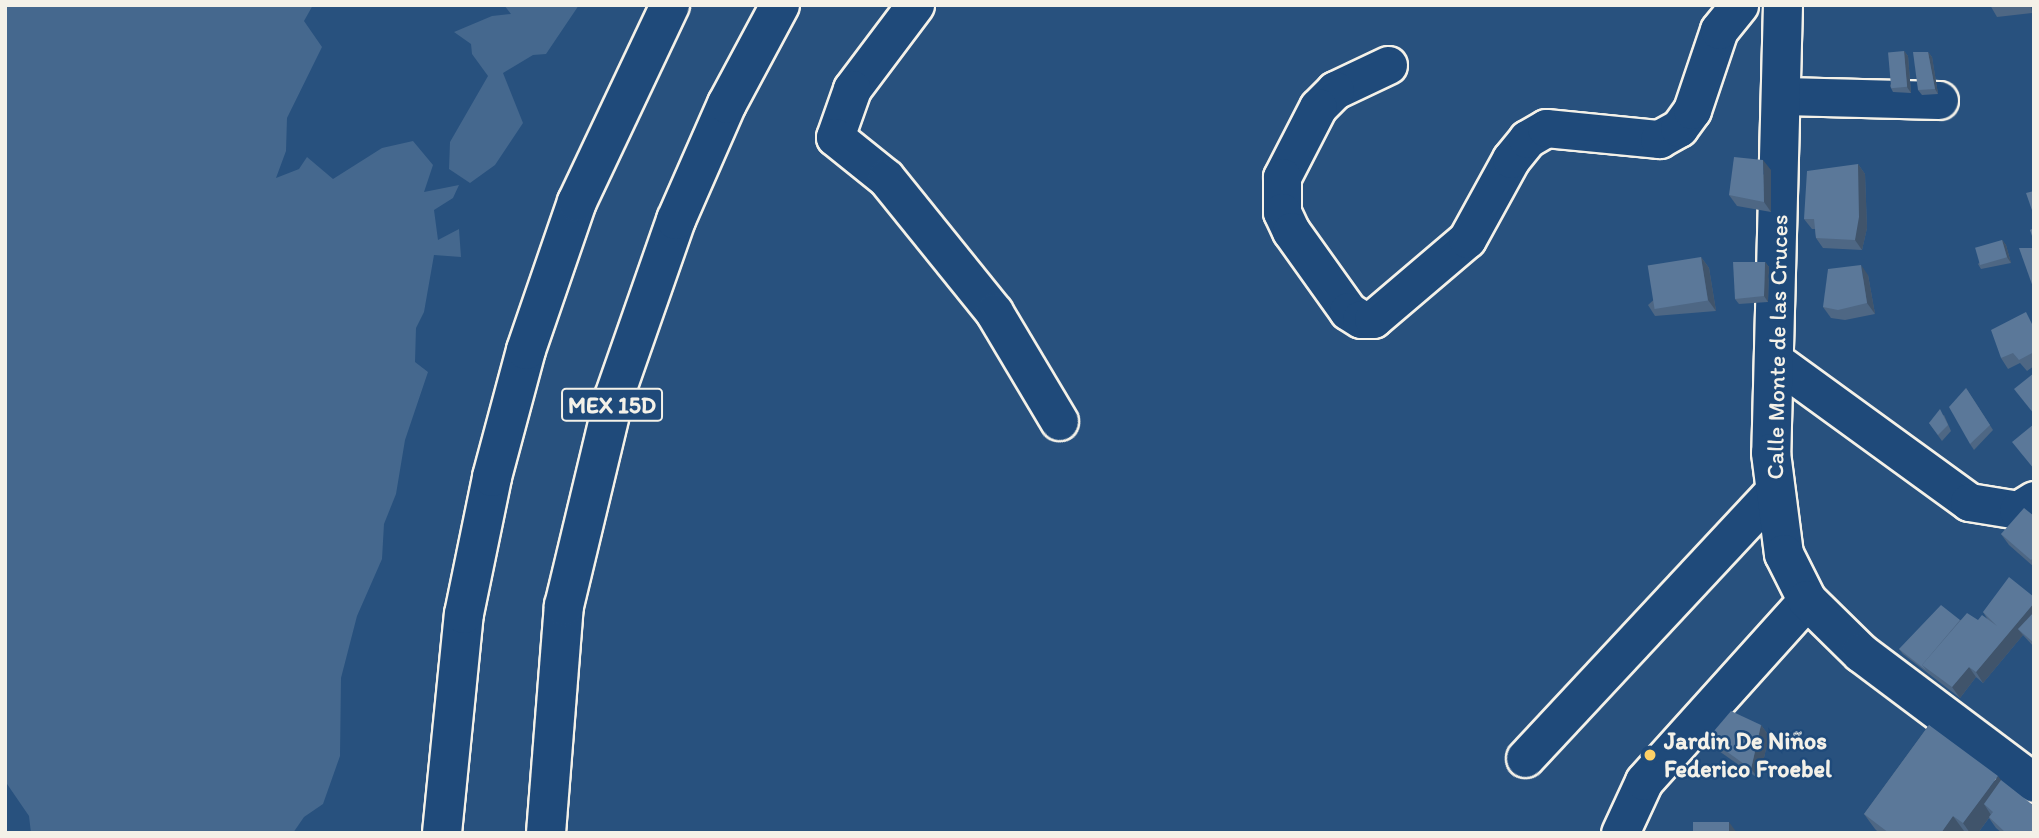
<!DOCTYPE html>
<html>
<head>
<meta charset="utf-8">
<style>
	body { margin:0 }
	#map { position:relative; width:2039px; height:838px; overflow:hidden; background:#28517e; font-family:Itim,sans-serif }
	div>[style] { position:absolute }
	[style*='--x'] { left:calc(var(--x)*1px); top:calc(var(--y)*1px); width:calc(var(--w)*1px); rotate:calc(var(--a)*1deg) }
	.green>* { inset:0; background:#45688e }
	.roads { filter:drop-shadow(2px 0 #f4f1e8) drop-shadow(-2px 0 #f4f1e8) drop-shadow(0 2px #f4f1e8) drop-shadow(0 -2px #f4f1e8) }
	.minor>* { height:37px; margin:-18.5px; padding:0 18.5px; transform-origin:18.5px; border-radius:18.5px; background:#1f4a7a }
	.tertiary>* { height:38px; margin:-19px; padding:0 19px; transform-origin:19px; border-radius:19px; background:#1f4a7a }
	.motorway>* { height:38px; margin:-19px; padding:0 19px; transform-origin:19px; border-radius:19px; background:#1f4a7a }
	.wall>* { inset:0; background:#4e6784 }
	.shaded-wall>* { inset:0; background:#40546b }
	.building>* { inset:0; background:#5b7899; transform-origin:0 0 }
	.dots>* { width:19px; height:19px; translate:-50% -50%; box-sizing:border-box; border:4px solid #1f4a7a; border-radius:50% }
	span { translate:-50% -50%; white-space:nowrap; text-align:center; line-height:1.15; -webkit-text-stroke:5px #1f4a7a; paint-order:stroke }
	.shield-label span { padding:2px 5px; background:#1f4a7a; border:2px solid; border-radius:5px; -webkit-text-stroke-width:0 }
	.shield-label { font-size:23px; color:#f4f1e8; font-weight:700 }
	.street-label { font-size:24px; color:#f4f1e8 }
	.poi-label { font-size:24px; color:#f4f1e8; font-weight:700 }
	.left { translate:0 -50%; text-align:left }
	.frame { position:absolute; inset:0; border:7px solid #f4f1e8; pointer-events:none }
</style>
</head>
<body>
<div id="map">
	<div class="green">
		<i style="clip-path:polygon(5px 5px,313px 5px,304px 21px,322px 47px,287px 118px,286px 151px,276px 178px,299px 169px,307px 157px,333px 179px,382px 148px,413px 141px,433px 165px,424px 192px,459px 185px,453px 198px,434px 210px,438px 240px,459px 229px,461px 257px,434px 255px,424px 312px,416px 328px,415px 362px,428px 372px,405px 440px,396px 494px,384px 524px,382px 559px,357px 616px,341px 678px,340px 756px,323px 804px,304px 817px,293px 833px,31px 833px,29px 816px,5px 781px)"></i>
		<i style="clip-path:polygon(504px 5px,579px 5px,546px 54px,533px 55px,503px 73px,523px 123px,495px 165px,470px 183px,449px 169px,450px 142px,488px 76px,472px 54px,471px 44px,454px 32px,492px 16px,511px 14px)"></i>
	</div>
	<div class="roads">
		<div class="minor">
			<i style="--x:915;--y:5;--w:105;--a:126.9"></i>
			<i style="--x:852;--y:89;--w:51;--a:109.5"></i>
			<i style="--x:835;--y:137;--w:65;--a:38.8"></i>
			<i style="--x:886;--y:178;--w:172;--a:51.1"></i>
			<i style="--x:994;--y:312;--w:127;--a:59.2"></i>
			<i style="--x:1388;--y:65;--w:59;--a:154.7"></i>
			<i style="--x:1335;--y:90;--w:24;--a:135"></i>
			<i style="--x:1318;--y:107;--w:79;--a:117.2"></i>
			<i style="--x:1282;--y:177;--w:35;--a:90"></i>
			<i style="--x:1282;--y:212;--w:21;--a:65"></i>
			<i style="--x:1291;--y:231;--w:98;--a:54.5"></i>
			<i style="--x:1348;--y:311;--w:15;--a:32"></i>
			<i style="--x:1361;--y:319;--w:12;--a:0"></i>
			<i style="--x:1373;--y:319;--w:123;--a:-40.4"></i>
			<i style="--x:1467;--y:239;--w:91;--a:-61.2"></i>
			<i style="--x:1511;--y:159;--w:26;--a:-51"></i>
			<i style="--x:1527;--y:139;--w:22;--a:-30"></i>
			<i style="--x:1546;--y:128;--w:114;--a:5.6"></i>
			<i style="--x:1659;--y:139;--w:23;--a:-29"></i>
			<i style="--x:1679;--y:128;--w:22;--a:-54"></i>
			<i style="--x:1692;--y:110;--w:84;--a:-71.4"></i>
			<i style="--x:1719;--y:30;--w:32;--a:-51"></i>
			<i style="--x:1784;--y:96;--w:155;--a:1.5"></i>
			<i style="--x:1775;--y:361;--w:240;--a:36"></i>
			<i style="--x:1969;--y:502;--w:50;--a:9.3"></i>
			<i style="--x:2018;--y:510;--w:19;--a:-32"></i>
			<i style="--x:1525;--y:758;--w:365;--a:-47"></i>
			<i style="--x:1620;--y:833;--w:57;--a:-65.2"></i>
			<i style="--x:1644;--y:781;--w:244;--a:-48"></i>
		</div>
		<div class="tertiary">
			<i style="--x:1783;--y:5;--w:448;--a:91.5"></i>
			<i style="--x:1771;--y:453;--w:102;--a:82.7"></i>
			<i style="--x:1784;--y:554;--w:51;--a:63.4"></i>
			<i style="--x:1807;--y:600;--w:76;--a:44.5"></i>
			<i style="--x:1861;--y:653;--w:216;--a:36.9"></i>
		</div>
		<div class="motorway">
			<i style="--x:442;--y:833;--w:220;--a:-84.3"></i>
			<i style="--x:464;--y:614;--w:140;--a:-78.4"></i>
			<i style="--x:492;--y:477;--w:131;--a:-75"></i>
			<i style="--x:526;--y:350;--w:157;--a:-71"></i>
			<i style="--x:577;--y:202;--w:218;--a:-64.7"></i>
			<i style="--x:546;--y:833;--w:228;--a:-85.5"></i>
			<i style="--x:564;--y:606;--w:215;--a:-76.5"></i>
			<i style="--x:614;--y:397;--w:188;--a:-70.7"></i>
			<i style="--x:676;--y:220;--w:127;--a:-66.3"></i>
			<i style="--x:727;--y:104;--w:112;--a:-61.8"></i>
		</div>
	</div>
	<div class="wall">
		<i style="clip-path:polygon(1990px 5px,2031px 5px,2032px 13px,1997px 17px)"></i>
		<i style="clip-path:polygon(1904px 51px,1908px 56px,1911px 93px,1893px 92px,1890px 86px)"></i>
		<i style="clip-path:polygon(1928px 52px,1932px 57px,1938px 94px,1922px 95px,1918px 90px)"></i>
		<i style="clip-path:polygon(1858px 164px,1865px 174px,1867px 228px,1862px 250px,1823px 248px,1816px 238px,1815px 229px,1812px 229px,1804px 219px)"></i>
		<i style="clip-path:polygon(1771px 170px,1771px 212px,1737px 206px,1729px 195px)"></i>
		<i style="clip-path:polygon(2002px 240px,2006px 245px,2011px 263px,1981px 269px,1978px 264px)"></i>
		<i style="clip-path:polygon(1701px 257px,1709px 268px,1716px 311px,1655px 316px,1648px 305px)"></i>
		<i style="clip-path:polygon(1765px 262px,1769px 267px,1768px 302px,1739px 304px,1735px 299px)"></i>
		<i style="clip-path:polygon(1868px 275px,1875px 314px,1845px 320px,1831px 318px,1823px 307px)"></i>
		<i style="clip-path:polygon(2034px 322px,2034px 366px,2027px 371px,2020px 363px,2008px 369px,2001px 358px)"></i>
		<i style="clip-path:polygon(1966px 388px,1993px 430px,1974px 450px,1970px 444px)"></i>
		<i style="clip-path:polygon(1944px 415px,1951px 431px,1942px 441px,1929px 423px)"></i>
		<i style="clip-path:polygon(2034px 516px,2034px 567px,2009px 545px,2001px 534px)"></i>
		<i style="clip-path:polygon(2034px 597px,2034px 647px,2023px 635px,1983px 683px,1976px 677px,1960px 698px,1903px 654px,1899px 649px,1960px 620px,1988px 620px,1983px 612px)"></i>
		<i style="clip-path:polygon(1761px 725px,1769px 736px,1759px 779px,1716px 749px,1708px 738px)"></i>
		<i style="clip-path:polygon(1929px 725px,2034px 833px,2002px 833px,1996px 828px,1989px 818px,1978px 833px,1966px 833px,1964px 831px,1962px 833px,1879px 833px,1875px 829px,1864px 814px)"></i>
	</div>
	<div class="shaded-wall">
		<i style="clip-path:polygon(1904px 51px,1908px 56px,1911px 93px,1907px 87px)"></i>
		<i style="clip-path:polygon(1928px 52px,1932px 57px,1938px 94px,1935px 89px)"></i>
		<i style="clip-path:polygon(1763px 160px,1771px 170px,1771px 212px,1764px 202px)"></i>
		<i style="clip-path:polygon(1858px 164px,1865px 174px,1867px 228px,1862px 250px,1855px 240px)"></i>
		<i style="clip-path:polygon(2002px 240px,2006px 245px,2011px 263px,2007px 257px)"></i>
		<i style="clip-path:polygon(1701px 257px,1709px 268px,1716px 311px,1708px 300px)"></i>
		<i style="clip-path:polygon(1765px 262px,1769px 267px,1768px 302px,1764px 296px)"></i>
		<i style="clip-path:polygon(1861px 265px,1868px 275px,1875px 314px,1867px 303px)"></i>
		<i style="clip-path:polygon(2034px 603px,2034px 623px,2018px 629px,2023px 635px,1983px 683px,1976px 672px)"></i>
		<i style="clip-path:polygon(1969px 667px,1976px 677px,1960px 698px,1952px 687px)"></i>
		<i style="clip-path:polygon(1761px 725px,1769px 736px,1759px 779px,1751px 769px)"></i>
		<i style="clip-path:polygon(1998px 776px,2009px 791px,1984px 804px,1991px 815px,1978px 833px,1970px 833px,1963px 823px)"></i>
		<i style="clip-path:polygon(1953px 816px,1964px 831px,1962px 833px,1941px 833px)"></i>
		<i style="clip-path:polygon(1729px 822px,1737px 833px,1729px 833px)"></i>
	</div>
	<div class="building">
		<i style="left:1904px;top:51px;width:36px;height:16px;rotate:85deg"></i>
		<i style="clip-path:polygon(1913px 52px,1928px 52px,1935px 89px,1918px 90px)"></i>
		<i style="clip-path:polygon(1734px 157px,1763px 160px,1764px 202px,1729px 195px)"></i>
		<i style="clip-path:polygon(1858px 164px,1859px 217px,1855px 240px,1816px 238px,1814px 219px,1804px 219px,1807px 171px)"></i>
		<i style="clip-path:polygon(2034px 191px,2034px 216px,2026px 193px)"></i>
		<i style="clip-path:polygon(2034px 228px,2034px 242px,2030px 230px)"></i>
		<i style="left:2002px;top:240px;width:18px;height:28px;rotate:74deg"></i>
		<i style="clip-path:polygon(2019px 248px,2034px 248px,2034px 290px)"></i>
		<i style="left:1701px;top:257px;width:44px;height:54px;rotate:81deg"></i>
		<i style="clip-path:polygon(1733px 262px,1765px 262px,1764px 296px,1735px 299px)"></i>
		<i style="clip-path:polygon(1861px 265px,1867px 303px,1838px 310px,1823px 307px,1828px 269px)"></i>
		<i style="clip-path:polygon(2026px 312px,2034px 328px,2034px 352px,2019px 360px,2013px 353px,2001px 358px,1991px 330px)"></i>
		<i style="clip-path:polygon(2034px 373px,2034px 414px,2014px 389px)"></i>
		<i style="clip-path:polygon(1966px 388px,1990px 425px,1970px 444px,1949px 407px)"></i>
		<i style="clip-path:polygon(1940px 409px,1948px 425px,1938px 435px,1929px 423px)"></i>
		<i style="clip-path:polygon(2034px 424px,2034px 469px,2012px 442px)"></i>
		<i style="clip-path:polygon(2024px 508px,2034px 516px,2034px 557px,2031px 560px,2001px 534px)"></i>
		<i style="clip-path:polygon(2009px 577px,2034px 597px,2034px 603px,1976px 672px,1969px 667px,1952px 687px,1922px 665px,1967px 613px,1978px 620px,1982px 615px,1997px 626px,1983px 612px)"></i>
		<i style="clip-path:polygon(1941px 605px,1960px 620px,1922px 665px,1926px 670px,1899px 649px)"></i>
		<i style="clip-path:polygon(2034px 612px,2034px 643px,2018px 629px)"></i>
		<i style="clip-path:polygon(1731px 711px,1761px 725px,1751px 769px,1708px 738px)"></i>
		<i style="clip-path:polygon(1929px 725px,1998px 776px,1963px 823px,1953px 816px,1941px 833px,1889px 833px,1864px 814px)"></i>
		<i style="clip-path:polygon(2001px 780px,2034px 806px,2034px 833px,2006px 833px,1989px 817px,1993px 812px,1984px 804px)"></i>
		<i style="left:1693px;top:822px;width:36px;height:11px"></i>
	</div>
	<div class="dots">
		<i style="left:1650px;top:755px;background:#ffd166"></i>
	</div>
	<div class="shield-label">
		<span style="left:612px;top:405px">MEX 15D</span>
	</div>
	<div class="street-label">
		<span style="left:1777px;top:347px;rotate:-89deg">Calle Monte de las Cruces</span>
	</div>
	<div class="poi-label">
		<span class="left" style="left:1664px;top:755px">Jardin De Niños<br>Federico Froebel</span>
	</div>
	<div class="frame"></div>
</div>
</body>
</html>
